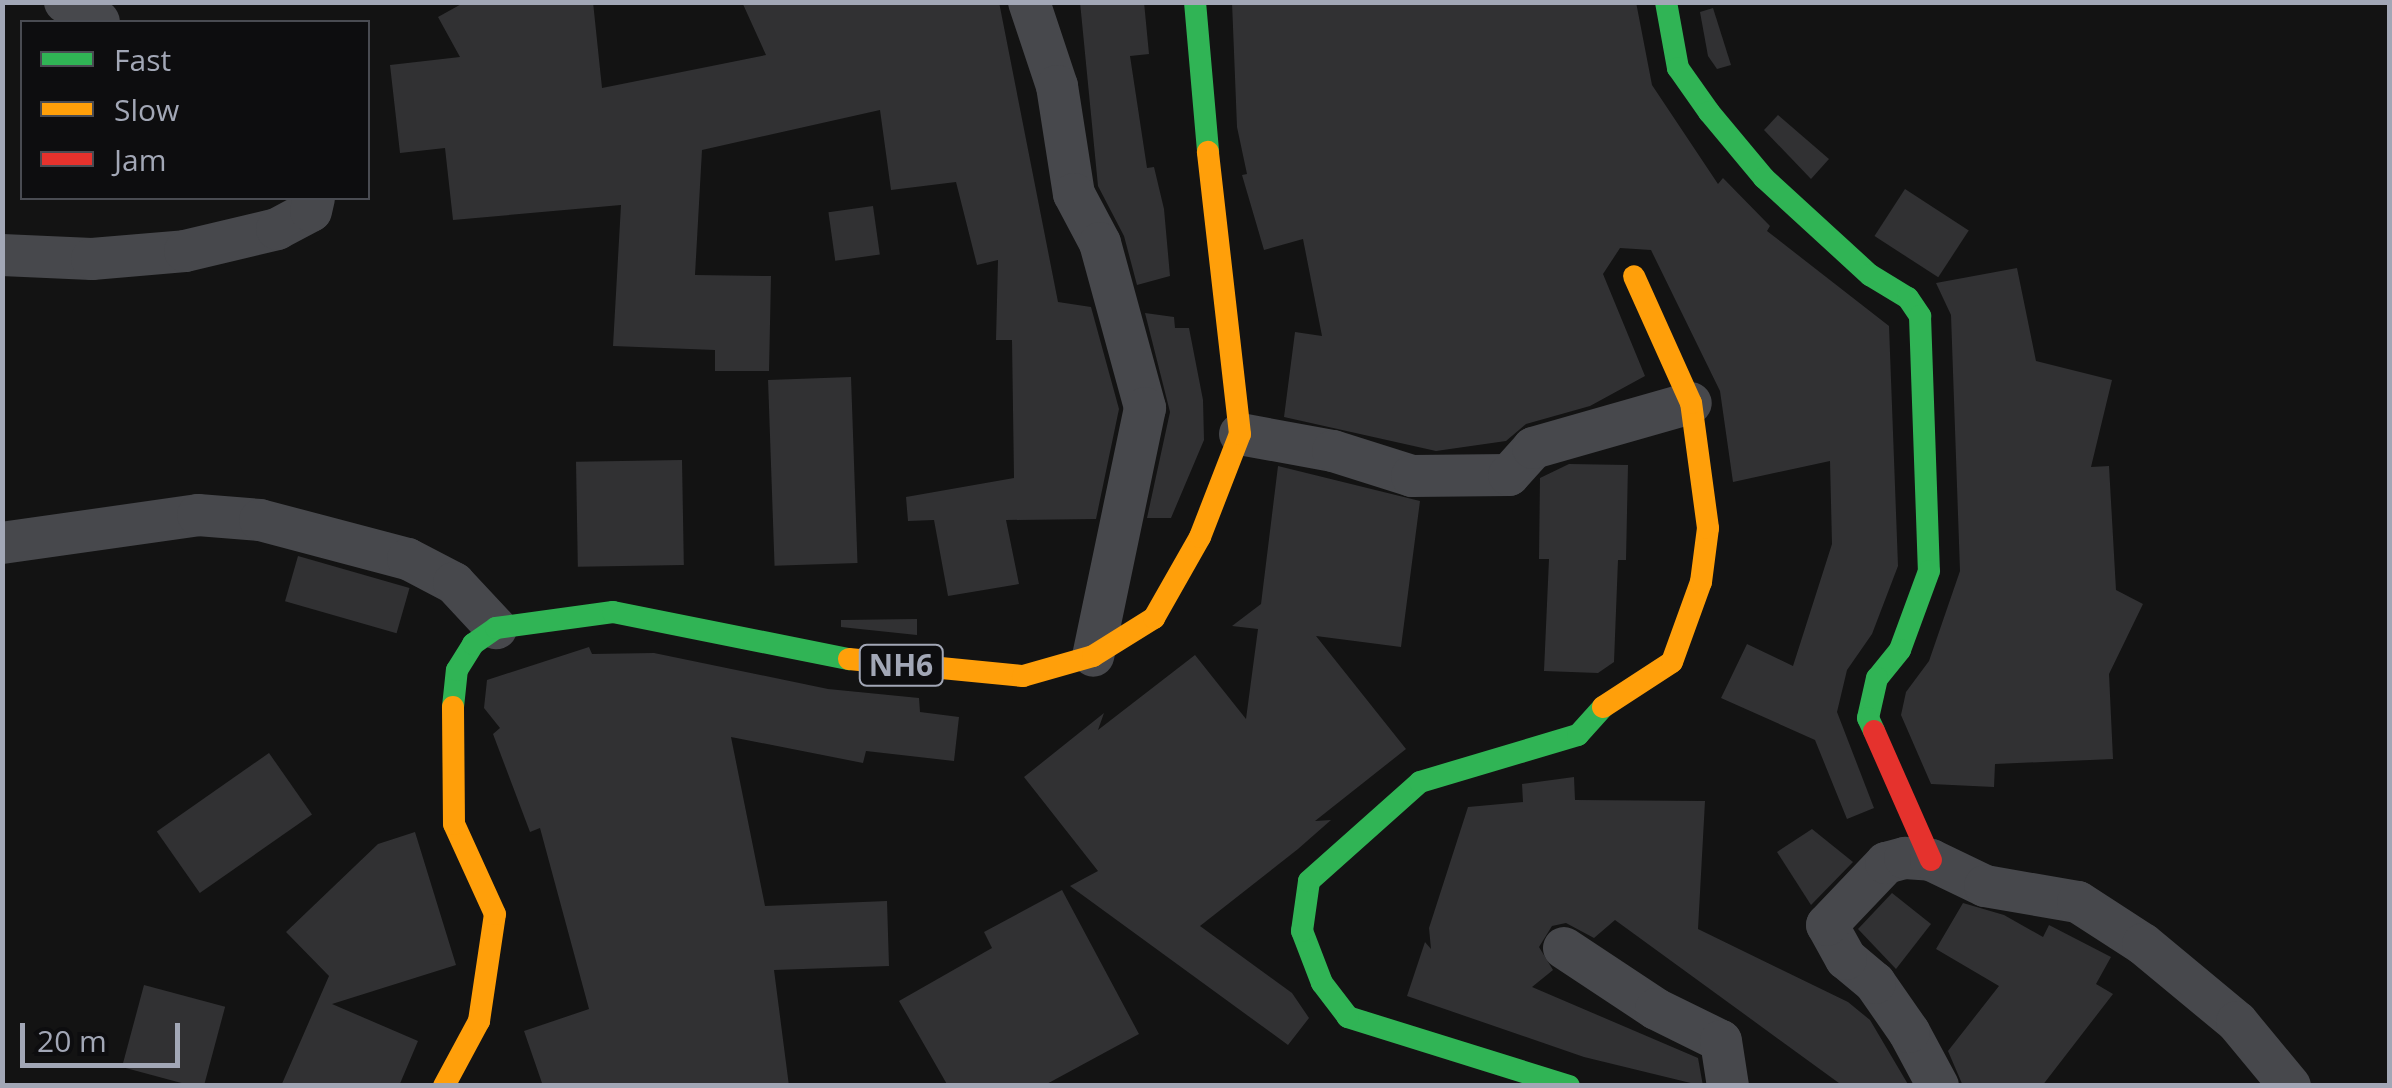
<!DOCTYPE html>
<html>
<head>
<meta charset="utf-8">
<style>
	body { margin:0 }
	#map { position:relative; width:2392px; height:1088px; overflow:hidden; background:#131313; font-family:"Open Sans",sans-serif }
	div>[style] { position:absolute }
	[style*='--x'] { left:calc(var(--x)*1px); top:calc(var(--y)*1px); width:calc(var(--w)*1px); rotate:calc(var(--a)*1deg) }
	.building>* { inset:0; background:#313133; transform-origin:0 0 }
	.street>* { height:42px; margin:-21px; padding:0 21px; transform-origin:21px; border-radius:21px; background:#47484c }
	.fast>* { height:22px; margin:-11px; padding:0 11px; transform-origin:11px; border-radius:11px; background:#30b455 }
	.slow>* { height:22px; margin:-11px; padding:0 11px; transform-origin:11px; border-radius:11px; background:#ff9f0a }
	.jam>* { height:22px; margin:-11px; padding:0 11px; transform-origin:11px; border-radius:11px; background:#e5322d }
	span { translate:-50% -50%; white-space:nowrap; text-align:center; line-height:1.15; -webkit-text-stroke:9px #0d0d0f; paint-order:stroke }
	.shield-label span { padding:2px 8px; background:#0d0d0f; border:2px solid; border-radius:8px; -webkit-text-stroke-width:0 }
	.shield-label { font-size:30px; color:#a2a7b6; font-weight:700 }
	.frame { position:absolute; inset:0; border:5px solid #a2a7b6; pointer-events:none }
	.legend { position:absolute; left:20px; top:20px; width:350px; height:180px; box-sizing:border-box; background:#0d0d0f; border:2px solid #494b52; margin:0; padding:12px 18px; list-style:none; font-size:30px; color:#a2a7b6 }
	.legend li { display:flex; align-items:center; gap:20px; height:50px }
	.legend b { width:50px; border:2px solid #494b52 }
	.scale { position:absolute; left:20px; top:1023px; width:160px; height:45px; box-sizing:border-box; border:5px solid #a2a7b6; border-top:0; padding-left:12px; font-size:30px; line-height:35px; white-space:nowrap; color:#a2a7b6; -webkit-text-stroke:8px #0d0d0f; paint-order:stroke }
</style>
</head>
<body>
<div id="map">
	<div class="building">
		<i style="clip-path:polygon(465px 2px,593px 2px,602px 88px,766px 55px,742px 2px,999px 2px,1058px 302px,1091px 307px,1119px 409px,1096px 519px,1006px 520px,1019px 584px,948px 596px,934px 520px,908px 521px,906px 497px,1014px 478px,1012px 340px,996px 340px,998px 260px,977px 265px,956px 182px,891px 190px,880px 110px,702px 150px,695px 275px,771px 276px,769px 371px,715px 371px,715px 350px,613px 346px,621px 205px,453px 220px,445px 148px,400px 153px,390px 65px,460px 57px,438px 17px)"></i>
		<i style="clip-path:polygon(1080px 2px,1144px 2px,1149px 54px,1130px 56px,1147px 168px,1154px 167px,1164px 209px,1170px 276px,1137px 285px,1124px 236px,1098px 186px)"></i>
		<i style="clip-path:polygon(1232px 2px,1636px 2px,1652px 85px,1718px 184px,1723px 178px,1770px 226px,1767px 231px,1889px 326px,1898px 566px,1872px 634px,1847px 670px,1837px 712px,1874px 808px,1847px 819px,1815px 740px,1721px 698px,1747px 644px,1793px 666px,1832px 544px,1830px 461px,1733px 482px,1720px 391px,1651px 250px,1620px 248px,1603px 274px,1645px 376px,1590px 406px,1526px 424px,1506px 441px,1436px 451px,1284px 417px,1295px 332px,1322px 336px,1303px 239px,1264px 250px,1242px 175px,1247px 174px,1237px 127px)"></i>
		<i style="clip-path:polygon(1713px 8px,1731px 65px,1717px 69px,1708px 56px,1700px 12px)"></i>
		<i style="clip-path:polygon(1778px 115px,1829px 159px,1811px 179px,1764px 130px)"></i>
		<i style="left:1905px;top:189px;width:76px;height:56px;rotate:33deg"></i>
		<i style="left:873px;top:206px;width:49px;height:45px;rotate:82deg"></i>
		<i style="clip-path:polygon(2017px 268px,2036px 361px,2112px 380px,2091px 467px,2109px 466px,2116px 590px,2143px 604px,2109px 674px,2113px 759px,1995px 764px,1994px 787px,1931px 784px,1901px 715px,1906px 692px,1929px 661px,1960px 571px,1951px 315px,1936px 283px)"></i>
		<i style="clip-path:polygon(1145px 313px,1174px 317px,1175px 328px,1189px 328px,1203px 400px,1204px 440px,1171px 518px,1147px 518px,1170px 412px)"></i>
		<i style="left:851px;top:377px;width:186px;height:83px;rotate:88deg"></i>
		<i style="left:682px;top:460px;width:105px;height:106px;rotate:89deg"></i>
		<i style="clip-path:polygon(1569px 464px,1628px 465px,1626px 560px,1618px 560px,1614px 662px,1598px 673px,1544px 671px,1549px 559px,1539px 559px,1540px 478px)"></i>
		<i style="clip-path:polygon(1278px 466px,1420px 501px,1401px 647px,1316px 636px,1406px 749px,1315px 821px,1331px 820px,1298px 849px,1200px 926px,1292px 993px,1309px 1018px,1288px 1045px,1070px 886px,1098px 871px,1024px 777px,1104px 713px,1098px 730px,1195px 655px,1246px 719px,1258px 629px,1232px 626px,1261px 604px)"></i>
		<i style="left:298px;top:556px;width:116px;height:47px;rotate:16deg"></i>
		<i style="clip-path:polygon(917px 619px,917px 635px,841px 627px,841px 620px)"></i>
		<i style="clip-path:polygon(589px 647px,592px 654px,654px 653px,828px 689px,919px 698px,920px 712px,959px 717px,954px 761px,866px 751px,863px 763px,731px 737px,765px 906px,887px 901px,889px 966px,774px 970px,789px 1086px,543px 1086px,524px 1031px,589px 1009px,540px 828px,530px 832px,493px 734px,500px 728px,484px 708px,487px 680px)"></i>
		<i style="left:269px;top:753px;width:75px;height:137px;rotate:55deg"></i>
		<i style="clip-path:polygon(1574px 777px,1575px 800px,1705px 801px,1698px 929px,1848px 1002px,1870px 1020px,1909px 1086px,1843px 1086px,1615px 920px,1594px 938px,1566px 923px,1552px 926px,1539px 947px,1553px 970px,1532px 987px,1698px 1058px,1703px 1086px,1584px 1057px,1407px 996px,1425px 942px,1431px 949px,1429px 928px,1468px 807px,1523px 802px,1522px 784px)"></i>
		<i style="clip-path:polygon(1812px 829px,1853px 862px,1811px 905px,1777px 852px)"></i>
		<i style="clip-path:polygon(415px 832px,456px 965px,332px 1004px,418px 1041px,399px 1086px,281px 1086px,329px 976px,286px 932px,378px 844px)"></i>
		<i style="clip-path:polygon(1062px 890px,1139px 1034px,1043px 1086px,948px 1086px,899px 1001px,992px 948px,984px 932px)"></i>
		<i style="clip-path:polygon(1892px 893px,1931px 924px,1896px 969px,1858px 929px)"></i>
		<i style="clip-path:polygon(1963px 903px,2004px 915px,2043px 937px,2049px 925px,2111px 957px,2096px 984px,2113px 994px,2042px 1086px,1963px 1086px,1948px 1051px,1999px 986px,1936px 949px)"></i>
		<i style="left:144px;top:985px;width:84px;height:85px;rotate:15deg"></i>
	</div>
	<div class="street">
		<i style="--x:65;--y:2;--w:39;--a:30"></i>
		<i style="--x:1029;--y:2;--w:89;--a:71.6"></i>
		<i style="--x:1057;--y:86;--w:109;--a:81.1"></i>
		<i style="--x:1074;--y:194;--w:55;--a:62"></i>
		<i style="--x:1100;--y:243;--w:171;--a:74.7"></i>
		<i style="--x:1145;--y:408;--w:253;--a:101.8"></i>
		<i style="--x:2;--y:255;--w:90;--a:2.5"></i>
		<i style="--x:92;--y:259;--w:93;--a:-4.9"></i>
		<i style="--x:185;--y:251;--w:95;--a:-13.4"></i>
		<i style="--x:277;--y:229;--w:38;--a:-28"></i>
		<i style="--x:311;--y:211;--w:13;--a:-77"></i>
		<i style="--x:1240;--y:434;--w:95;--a:10.4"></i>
		<i style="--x:1333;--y:451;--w:83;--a:17.6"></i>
		<i style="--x:1412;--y:476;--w:97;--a:-0.6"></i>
		<i style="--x:1509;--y:475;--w:36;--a:-48"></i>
		<i style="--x:1533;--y:448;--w:164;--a:-15.9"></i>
		<i style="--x:2;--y:543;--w:198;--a:-8.1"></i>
		<i style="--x:198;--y:515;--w:62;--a:4.6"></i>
		<i style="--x:260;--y:520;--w:153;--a:14.8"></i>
		<i style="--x:408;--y:559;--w:52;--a:27.6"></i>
		<i style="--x:454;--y:583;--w:62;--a:47"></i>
		<i style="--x:1564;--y:948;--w:110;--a:33.5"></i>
		<i style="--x:1656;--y:1009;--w:72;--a:26.2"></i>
		<i style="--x:1721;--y:1041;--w:46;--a:81.2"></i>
		<i style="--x:1938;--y:1086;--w:61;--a:-118.2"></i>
		<i style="--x:1909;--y:1032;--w:60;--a:-124.8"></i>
		<i style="--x:1875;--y:983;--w:38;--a:-140"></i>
		<i style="--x:1846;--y:959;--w:39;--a:-119"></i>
		<i style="--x:1827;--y:925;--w:86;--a:-46.4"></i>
		<i style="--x:1886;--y:863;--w:20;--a:-15"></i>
		<i style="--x:1905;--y:858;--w:26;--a:4"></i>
		<i style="--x:1931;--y:860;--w:60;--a:25.7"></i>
		<i style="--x:1985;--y:886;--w:94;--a:9.8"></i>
		<i style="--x:2078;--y:902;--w:77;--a:32.9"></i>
		<i style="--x:2143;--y:944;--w:122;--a:39.7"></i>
		<i style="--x:2237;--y:1022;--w:83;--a:50.4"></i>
	</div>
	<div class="fast">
		<i style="--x:1195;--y:2;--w:151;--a:85"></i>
		<i style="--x:1666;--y:2;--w:67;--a:79.7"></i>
		<i style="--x:1678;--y:68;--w:54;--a:54.8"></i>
		<i style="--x:1709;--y:112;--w:86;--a:50.2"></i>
		<i style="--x:1764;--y:178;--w:144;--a:42.5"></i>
		<i style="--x:1870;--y:275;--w:44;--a:31.2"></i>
		<i style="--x:1908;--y:298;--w:22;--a:56"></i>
		<i style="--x:1920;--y:316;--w:255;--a:88"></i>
		<i style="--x:1929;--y:571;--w:84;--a:110.2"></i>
		<i style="--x:1900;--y:650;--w:36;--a:129"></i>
		<i style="--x:1877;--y:678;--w:41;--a:102.7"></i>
		<i style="--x:1868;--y:718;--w:14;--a:65"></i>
		<i style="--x:453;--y:707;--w:37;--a:-84"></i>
		<i style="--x:457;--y:670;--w:31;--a:-58"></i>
		<i style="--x:473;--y:644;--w:28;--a:-35"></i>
		<i style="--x:496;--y:628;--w:118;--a:-7.8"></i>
		<i style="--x:613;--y:612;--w:241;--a:11.3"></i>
		<i style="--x:1569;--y:1086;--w:232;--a:-162.7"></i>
		<i style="--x:1348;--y:1017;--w:43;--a:-127.4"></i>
		<i style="--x:1322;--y:983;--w:56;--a:-111"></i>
		<i style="--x:1302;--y:931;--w:50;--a:-82"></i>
		<i style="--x:1309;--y:881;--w:149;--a:-41.7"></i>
		<i style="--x:1420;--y:782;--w:165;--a:-16.6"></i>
		<i style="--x:1578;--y:735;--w:38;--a:-48"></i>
	</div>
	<div class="slow">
		<i style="--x:849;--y:659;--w:175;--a:5.6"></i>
		<i style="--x:1023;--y:676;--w:73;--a:-15.9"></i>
		<i style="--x:1093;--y:656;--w:72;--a:-31.9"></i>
		<i style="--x:1154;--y:618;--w:93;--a:-60.4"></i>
		<i style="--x:1200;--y:537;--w:110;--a:-68.8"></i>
		<i style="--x:1240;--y:434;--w:284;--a:-96.5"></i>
		<i style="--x:1603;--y:707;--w:82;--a:-33.1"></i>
		<i style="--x:1672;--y:662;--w:85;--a:-70.1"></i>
		<i style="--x:1701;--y:582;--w:54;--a:-82.6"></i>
		<i style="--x:1708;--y:528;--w:126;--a:-97.7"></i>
		<i style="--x:1691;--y:403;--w:139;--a:-114.2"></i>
		<i style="--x:444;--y:1086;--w:74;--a:-61.7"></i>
		<i style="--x:479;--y:1021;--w:108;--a:-81.5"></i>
		<i style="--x:495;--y:914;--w:99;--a:-114.5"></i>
		<i style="--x:454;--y:824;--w:117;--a:-90.5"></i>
	</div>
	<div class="jam">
		<i style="--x:1874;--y:731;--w:141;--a:66.2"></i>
	</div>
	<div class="shield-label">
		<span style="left:901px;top:665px">NH6</span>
	</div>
	<div class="frame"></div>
	<ul class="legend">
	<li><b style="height:12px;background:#30b455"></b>Fast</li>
	<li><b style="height:12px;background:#ff9f0a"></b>Slow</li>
	<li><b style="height:12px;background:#e5322d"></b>Jam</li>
	</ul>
	<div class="scale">20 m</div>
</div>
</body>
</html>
